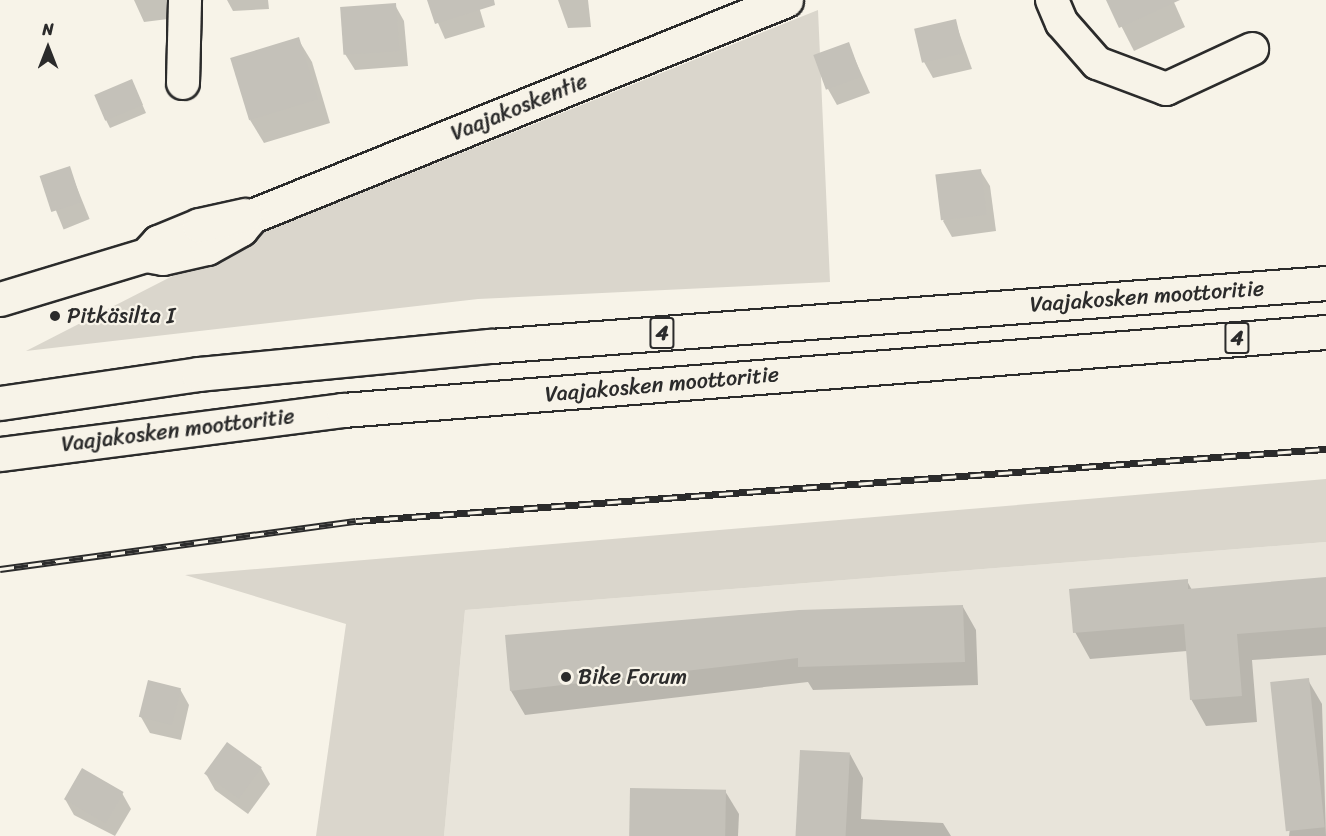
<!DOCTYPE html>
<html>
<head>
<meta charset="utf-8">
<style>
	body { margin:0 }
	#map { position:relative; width:1326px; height:836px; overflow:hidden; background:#f7f3e8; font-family:Sriracha,sans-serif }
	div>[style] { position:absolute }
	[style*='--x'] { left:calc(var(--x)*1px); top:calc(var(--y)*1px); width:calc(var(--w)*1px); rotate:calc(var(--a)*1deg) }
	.built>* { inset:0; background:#e8e4da }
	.green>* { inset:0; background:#dad6cc }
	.shadow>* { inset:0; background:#0003; transform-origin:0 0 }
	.building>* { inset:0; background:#c4c1b9; transform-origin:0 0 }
	.roads { filter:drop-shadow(2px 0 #2b2b2b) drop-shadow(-2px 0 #2b2b2b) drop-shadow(0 2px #2b2b2b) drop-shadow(0 -2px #2b2b2b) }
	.street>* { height:32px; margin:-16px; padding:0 16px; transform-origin:16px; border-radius:16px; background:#f7f3e8 }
	.secondary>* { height:33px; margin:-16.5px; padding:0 16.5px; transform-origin:16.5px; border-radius:16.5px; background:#f7f3e8 }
	.highway>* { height:33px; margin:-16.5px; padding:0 16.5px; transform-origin:16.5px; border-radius:16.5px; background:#f7f3e8 }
	.rail>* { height:7px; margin-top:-3.5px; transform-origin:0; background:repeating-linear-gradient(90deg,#f7f3e8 0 14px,#2b2b2b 0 28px); box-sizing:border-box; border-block:2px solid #2b2b2b }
	.dots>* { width:16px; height:16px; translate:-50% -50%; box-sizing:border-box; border:3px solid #f7f3e8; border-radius:50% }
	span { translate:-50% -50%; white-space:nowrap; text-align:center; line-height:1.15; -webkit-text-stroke:4.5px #f7f3e8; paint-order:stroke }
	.shield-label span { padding:2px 4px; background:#f7f3e8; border:2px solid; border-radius:4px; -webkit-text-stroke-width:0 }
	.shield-label { font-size:21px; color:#2b2b2b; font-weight:700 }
	.street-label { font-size:22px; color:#2b2b2b }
	.poi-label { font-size:22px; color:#2b2b2b }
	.left { translate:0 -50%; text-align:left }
	.north { position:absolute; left:18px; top:18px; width:60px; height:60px; -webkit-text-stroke:4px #f7f3e8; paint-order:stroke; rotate:0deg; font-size:16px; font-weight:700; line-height:24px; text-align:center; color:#2b2b2b }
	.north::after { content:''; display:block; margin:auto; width:21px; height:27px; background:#2b2b2b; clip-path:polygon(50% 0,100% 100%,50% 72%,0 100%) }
</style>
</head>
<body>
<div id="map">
	<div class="built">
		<i style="clip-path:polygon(1326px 542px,1326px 836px,444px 836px,465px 610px)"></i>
	</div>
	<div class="green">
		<i style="clip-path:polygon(818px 10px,830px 282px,478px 299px,26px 351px,235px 244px)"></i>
		<i style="clip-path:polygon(1326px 479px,1326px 542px,465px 610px,444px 836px,316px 836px,346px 624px,185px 575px)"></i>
	</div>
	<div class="shadow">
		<i style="clip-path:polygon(134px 0,179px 0,176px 18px,144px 22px)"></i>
		<i style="clip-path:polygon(227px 0,268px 0,269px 9px,233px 11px)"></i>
		<i style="clip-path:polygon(428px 0,477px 0,485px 27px,445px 39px)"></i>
		<i style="clip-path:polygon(558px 0,588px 0,591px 27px,568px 28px)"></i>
		<i style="clip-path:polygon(1108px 0,1173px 0,1185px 27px,1134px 51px)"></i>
		<i style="clip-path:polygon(395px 5px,404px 21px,408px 66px,355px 70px,345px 54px)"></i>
		<i style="clip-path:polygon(955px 21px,972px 69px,933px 78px,924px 62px)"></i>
		<i style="clip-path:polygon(298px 39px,312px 62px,330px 123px,264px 143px,250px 120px)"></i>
		<i style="clip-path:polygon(848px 44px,870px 93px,837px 105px,828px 89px)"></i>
		<i style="clip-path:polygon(132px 81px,146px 113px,110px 128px,106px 120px)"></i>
		<i style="left:69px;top:168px;width:55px;height:28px;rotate:68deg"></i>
		<i style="clip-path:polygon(980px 170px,990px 186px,996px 231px,952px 237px,943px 221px)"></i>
		<i style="clip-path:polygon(1326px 579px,1326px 655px,1252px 660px,1257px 722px,1206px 726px,1191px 699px,1187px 651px,1090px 659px,1075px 632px,1187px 581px,1192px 590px)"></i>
		<i style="clip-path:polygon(963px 607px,976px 630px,978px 685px,813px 690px,808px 682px,525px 715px,511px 691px,506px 636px)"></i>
		<i style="clip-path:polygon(1308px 680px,1322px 704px,1326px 836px,1289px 836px)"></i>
		<i style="clip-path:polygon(180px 689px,189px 705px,181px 740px,150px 733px,141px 717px)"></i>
		<i style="clip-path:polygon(850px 754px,863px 778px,861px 819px,943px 823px,951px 836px,798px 836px)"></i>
		<i style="clip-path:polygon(261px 768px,270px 784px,248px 814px,215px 790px,206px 774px)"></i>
		<i style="clip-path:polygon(725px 791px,739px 814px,738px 836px,631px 836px)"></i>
		<i style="clip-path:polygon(122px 793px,131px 809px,115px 836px,74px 815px,65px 799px)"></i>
	</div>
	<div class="building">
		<i style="clip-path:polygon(427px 0,494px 0,495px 5px,435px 24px)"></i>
		<i style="clip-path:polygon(1106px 0,1180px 0,1119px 28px)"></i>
		<i style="left:396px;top:3px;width:48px;height:56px;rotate:86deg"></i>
		<i style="left:956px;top:19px;width:35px;height:43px;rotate:77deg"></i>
		<i style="left:299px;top:37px;width:65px;height:72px;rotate:73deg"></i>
		<i style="left:849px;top:42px;width:37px;height:38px;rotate:70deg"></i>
		<i style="left:132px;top:79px;width:28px;height:41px;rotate:67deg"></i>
		<i style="left:70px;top:166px;width:38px;height:32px;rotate:72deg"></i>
		<i style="left:981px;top:169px;width:46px;height:46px;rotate:83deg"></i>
		<i style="clip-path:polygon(1326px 577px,1326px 627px,1237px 634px,1242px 696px,1190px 700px,1184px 624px,1073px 633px,1069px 589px,1188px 579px,1188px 589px)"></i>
		<i style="clip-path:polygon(963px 605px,965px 662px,798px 667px,798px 658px,510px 691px,505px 635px,799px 610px)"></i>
		<i style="left:1309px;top:678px;width:150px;height:39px;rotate:84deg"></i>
		<i style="left:148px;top:680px;width:34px;height:38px;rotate:14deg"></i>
		<i style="left:227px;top:742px;width:43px;height:39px;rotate:36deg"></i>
		<i style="left:800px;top:750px;width:50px;height:86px;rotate:3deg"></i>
		<i style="left:82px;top:768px;width:48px;height:36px;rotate:30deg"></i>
		<i style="left:630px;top:788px;width:96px;height:48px;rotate:1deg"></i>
	</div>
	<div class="roads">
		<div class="street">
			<i style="--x:1052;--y:0;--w:25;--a:67"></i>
			<i style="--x:1062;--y:23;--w:53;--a:48.8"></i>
			<i style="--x:1097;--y:63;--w:74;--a:20.6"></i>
			<i style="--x:1166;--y:89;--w:95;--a:-24.9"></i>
			<i style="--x:183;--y:83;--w:83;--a:-88.6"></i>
		</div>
		<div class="secondary">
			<i style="--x:146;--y:255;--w:17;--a:10"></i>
			<i style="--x:163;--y:258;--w:45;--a:-12.8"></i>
			<i style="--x:207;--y:248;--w:39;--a:-29"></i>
			<i style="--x:241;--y:229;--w:17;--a:-50"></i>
			<i style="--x:252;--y:216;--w:576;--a:-22.02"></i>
			<i style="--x:0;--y:299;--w:152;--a:-16.8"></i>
			<i style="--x:146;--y:255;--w:18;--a:-47"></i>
			<i style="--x:158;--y:242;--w:44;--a:-22.5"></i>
			<i style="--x:199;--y:225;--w:47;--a:-12.3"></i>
		</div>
		<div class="highway">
			<i style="--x:0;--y:403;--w:200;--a:-8.3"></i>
			<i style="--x:198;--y:374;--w:294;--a:-5.5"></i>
			<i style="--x:491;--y:346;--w:837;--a:-4.31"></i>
			<i style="--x:0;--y:454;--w:346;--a:-7.3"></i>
			<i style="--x:343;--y:410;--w:986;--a:-4.54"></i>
		</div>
	</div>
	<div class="rail">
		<i style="--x:0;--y:569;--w:359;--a:-7.7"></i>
		<i style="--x:356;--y:521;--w:973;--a:-4.25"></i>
	</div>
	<div class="dots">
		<i style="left:55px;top:316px;background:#2b2b2b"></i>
		<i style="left:566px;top:677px;background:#2b2b2b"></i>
	</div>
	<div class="shield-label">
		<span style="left:662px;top:333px">4</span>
		<span style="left:1237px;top:338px">4</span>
	</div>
	<div class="street-label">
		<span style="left:519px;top:107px;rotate:-22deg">Vaajakoskentie</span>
		<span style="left:1147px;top:296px;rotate:-4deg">Vaajakosken moottoritie</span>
		<span style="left:662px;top:384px;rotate:-5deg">Vaajakosken moottoritie</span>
		<span style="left:178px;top:430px;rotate:-7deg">Vaajakosken moottoritie</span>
	</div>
	<div class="poi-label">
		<span class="left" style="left:67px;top:316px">Pitkäsilta I</span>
		<span class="left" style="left:578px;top:677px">Bike Forum</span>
	</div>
	<div class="north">N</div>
</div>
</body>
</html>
